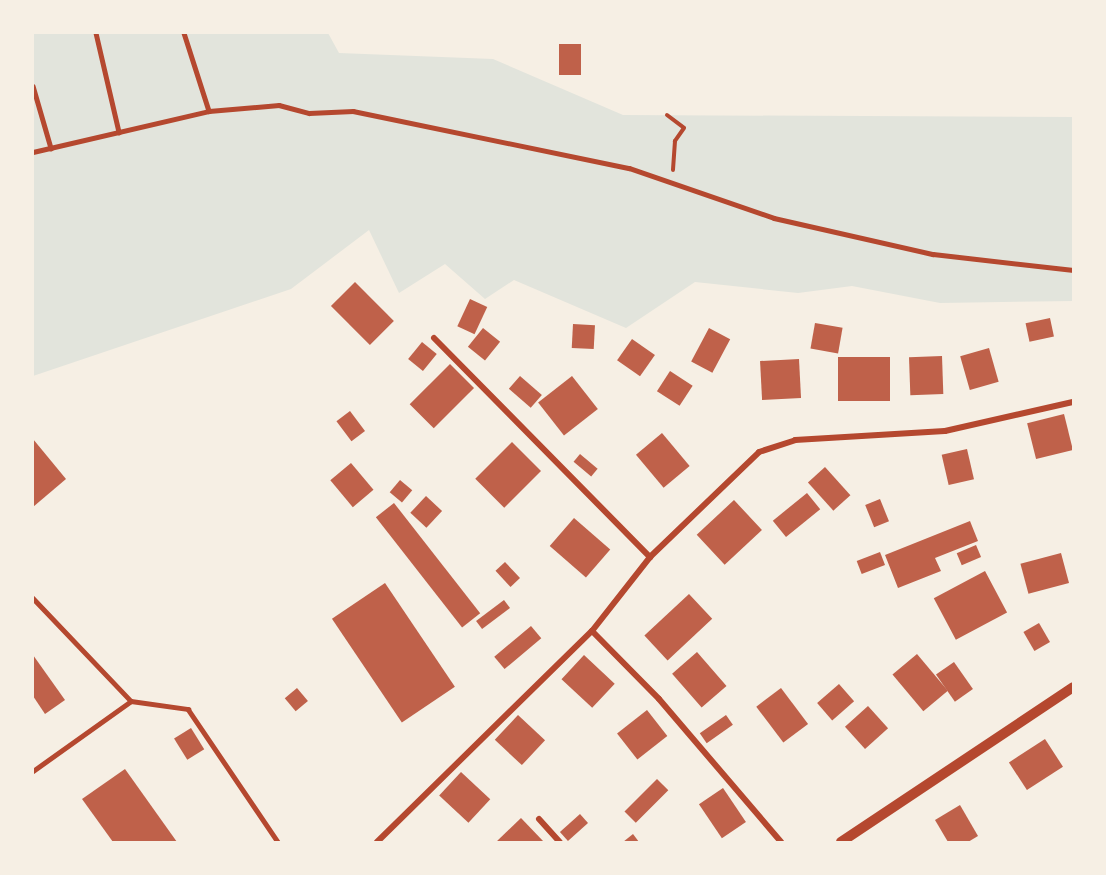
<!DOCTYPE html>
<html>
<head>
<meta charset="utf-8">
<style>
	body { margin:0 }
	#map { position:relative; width:1106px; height:875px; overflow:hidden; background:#f6efe4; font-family:Lato,sans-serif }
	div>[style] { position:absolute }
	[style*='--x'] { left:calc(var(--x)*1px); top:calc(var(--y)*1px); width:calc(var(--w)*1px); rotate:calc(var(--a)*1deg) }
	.green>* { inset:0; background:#e2e4dc }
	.building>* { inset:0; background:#bf614a; transform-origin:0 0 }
	.path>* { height:4px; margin:-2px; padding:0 2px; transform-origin:2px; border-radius:2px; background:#b5482f }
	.service>* { height:4.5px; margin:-2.25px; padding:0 2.25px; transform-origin:2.25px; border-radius:2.25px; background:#b5482f }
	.minor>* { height:6px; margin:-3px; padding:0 3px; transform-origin:3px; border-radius:3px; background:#b5482f }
	.tertiary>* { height:10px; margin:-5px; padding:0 5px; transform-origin:5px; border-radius:5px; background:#b5482f }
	span { translate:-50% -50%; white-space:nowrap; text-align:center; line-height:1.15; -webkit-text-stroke:4.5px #f6efe4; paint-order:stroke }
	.frame { position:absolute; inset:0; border:34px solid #f6efe4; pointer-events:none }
</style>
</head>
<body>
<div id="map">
	<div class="green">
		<i style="clip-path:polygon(33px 33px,328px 33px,339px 53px,493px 59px,623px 115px,1073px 117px,1073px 301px,940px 303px,852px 286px,798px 293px,695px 282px,626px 328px,514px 280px,485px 299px,445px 264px,399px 293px,369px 230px,291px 289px,33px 376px)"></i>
	</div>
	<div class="building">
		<i style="left:559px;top:44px;width:22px;height:31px"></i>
		<i style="left:355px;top:282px;width:55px;height:34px;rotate:45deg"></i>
		<i style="left:470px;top:299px;width:19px;height:30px;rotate:25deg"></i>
		<i style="left:1050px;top:318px;width:19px;height:25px;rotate:78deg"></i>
		<i style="left:815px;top:323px;width:28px;height:26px;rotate:10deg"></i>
		<i style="left:573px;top:324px;width:22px;height:24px;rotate:3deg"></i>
		<i style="left:483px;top:328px;width:22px;height:24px;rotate:39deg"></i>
		<i style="left:709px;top:328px;width:24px;height:38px;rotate:28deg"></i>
		<i style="left:632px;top:339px;width:28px;height:26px;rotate:35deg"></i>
		<i style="left:422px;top:342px;width:19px;height:22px;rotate:39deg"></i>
		<i style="left:989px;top:348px;width:35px;height:30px;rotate:74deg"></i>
		<i style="left:942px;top:356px;width:38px;height:33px;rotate:88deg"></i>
		<i style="left:838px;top:357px;width:52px;height:44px"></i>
		<i style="left:799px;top:359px;width:39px;height:39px;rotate:87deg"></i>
		<i style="left:450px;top:364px;width:34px;height:57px;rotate:45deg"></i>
		<i style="left:670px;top:371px;width:27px;height:24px;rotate:33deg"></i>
		<i style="left:520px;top:376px;width:29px;height:17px;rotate:41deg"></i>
		<i style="left:572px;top:376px;width:42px;height:43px;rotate:52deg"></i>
		<i style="left:350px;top:411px;width:25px;height:17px;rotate:53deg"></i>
		<i style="left:1064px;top:414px;width:37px;height:38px;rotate:76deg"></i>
		<i style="left:662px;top:433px;width:43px;height:34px;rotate:50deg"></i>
		<i style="clip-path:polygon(33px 439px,66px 479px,33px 507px)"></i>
		<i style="left:512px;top:442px;width:41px;height:52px;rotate:45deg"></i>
		<i style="left:967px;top:449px;width:31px;height:26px;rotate:77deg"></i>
		<i style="left:580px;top:454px;width:23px;height:10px;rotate:40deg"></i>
		<i style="left:351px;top:463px;width:35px;height:27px;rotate:50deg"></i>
		<i style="left:825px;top:467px;width:38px;height:23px;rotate:48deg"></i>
		<i style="left:400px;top:480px;width:16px;height:16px;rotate:40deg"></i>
		<i style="left:807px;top:493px;width:21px;height:44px;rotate:51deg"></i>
		<i style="left:426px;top:496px;width:22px;height:23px;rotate:43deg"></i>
		<i style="left:880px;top:499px;width:24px;height:16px;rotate:68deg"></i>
		<i style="left:734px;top:500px;width:41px;height:51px;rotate:47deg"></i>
		<i style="left:394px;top:503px;width:140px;height:23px;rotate:52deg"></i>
		<i style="left:574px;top:518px;width:48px;height:37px;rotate:41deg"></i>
		<i style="clip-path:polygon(970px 521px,978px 541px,935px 558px,941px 571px,898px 588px,885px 555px)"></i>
		<i style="left:976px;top:545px;width:13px;height:21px;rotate:67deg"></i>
		<i style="left:880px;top:552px;width:14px;height:25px;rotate:69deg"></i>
		<i style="left:1061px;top:553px;width:31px;height:42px;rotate:75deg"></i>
		<i style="left:505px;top:562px;width:22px;height:13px;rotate:47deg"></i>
		<i style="left:985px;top:571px;width:47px;height:58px;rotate:62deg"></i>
		<i style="left:385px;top:583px;width:125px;height:64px;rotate:56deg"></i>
		<i style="left:689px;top:594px;width:34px;height:61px;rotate:47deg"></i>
		<i style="left:504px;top:600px;width:10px;height:35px;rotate:53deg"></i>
		<i style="left:1039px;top:623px;width:22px;height:18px;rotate:60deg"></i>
		<i style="left:531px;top:626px;width:16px;height:48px;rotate:50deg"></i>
		<i style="left:697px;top:652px;width:45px;height:33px;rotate:49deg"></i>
		<i style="left:917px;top:654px;width:48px;height:32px;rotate:50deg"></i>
		<i style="clip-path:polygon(33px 655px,65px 700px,45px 714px,33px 696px)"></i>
		<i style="left:584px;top:655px;width:42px;height:33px;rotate:43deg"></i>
		<i style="left:954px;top:662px;width:33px;height:22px;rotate:55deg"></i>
		<i style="left:839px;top:684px;width:23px;height:29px;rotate:49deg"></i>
		<i style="left:297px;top:688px;width:17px;height:16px;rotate:50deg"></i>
		<i style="left:781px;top:688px;width:45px;height:31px;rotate:53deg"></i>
		<i style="left:868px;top:706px;width:30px;height:31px;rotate:48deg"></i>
		<i style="left:647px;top:710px;width:33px;height:38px;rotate:52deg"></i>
		<i style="left:518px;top:715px;width:37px;height:34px;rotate:43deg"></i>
		<i style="left:726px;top:715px;width:12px;height:32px;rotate:55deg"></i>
		<i style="left:191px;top:728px;width:25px;height:20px;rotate:58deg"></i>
		<i style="left:1045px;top:739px;width:33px;height:43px;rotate:57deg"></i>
		<i style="clip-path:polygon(125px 769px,177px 842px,113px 842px,82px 799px)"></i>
		<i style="left:461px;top:772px;width:40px;height:32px;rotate:43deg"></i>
		<i style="left:657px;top:779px;width:16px;height:46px;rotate:45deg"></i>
		<i style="left:723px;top:788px;width:41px;height:29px;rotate:56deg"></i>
		<i style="clip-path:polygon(960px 805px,978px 836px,968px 842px,948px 842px,935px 820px)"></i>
		<i style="left:580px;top:814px;width:12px;height:27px;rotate:48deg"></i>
		<i style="clip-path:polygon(521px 818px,544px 842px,496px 842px)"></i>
		<i style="clip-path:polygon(633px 834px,639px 842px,623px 842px)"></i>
	</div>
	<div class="path">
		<i style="--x:667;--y:115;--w:21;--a:37"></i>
		<i style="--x:684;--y:128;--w:16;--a:125"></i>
		<i style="--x:675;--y:141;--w:29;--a:94"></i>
	</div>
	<div class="service">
		<i style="--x:96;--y:33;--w:102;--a:76.9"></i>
		<i style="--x:184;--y:33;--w:82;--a:72.2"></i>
		<i style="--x:33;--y:86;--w:65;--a:73.8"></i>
		<i style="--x:33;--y:152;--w:181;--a:-13.1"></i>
		<i style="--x:209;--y:111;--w:70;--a:-4.9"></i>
		<i style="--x:279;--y:105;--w:31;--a:15"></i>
		<i style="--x:309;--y:113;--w:44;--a:-2.6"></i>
		<i style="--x:353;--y:111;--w:282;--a:11.7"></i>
		<i style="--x:629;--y:168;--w:153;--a:19"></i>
		<i style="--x:774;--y:218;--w:163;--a:12.8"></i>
		<i style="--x:933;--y:254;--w:141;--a:6.5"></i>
		<i style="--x:33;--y:598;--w:142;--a:46.4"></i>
		<i style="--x:33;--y:771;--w:120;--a:-35.5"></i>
		<i style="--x:131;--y:701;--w:58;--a:8"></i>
		<i style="--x:188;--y:709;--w:161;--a:55.9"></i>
	</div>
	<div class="minor">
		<i style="--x:434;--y:338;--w:308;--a:45.4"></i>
		<i style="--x:592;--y:631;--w:95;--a:45.4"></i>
		<i style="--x:659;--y:699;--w:188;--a:49.5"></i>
		<i style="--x:539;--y:819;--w:31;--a:48"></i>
		<i style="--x:377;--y:842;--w:301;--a:-44.5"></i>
		<i style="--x:592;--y:631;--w:94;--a:-51.9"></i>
		<i style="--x:650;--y:557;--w:151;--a:-43.9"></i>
		<i style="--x:759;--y:452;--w:38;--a:-18"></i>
		<i style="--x:795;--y:440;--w:150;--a:-3.4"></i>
		<i style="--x:945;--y:431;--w:131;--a:-12.8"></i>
	</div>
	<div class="tertiary">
		<i style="--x:841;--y:842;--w:279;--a:-33.7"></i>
	</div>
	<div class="frame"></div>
</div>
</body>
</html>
